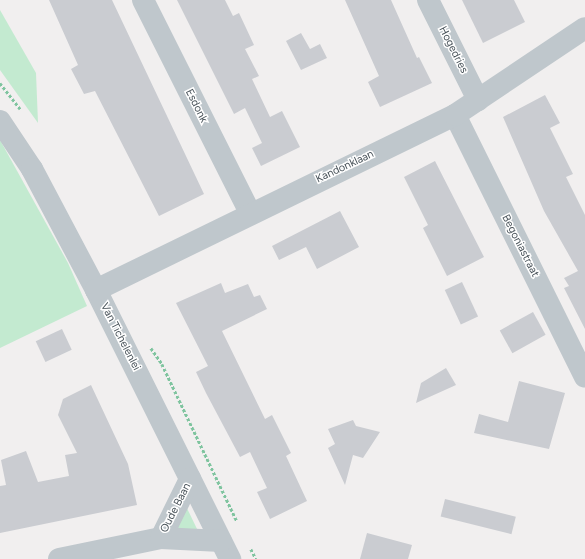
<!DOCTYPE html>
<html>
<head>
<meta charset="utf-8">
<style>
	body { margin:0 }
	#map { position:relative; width:585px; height:559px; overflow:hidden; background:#f1efef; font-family:Figtree,sans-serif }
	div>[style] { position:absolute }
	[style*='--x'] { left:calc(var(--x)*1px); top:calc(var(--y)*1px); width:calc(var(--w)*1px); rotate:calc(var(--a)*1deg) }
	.green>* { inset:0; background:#c3ead0 }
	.building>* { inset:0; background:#caccd1; transform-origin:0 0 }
	.path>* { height:2.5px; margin-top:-1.25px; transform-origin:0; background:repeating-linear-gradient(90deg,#7fc49f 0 3px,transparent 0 5px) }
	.minor>* { height:22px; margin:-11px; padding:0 11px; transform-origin:11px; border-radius:11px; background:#bfc7cc }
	span { translate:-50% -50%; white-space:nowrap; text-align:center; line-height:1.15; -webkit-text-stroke:3px #fff; paint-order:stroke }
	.street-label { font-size:11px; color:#49535a }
</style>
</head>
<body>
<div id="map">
	<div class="green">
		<i style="clip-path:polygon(0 10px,36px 73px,38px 123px,0 70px)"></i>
		<i style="clip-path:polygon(0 140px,68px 263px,87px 306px,0 348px)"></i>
		<i style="clip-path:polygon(184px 502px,198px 531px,174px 532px)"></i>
	</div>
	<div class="building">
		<i style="clip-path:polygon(49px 0,112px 0,204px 194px,159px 216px,95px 91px,84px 94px,71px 69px,78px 65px)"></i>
		<i style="clip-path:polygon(177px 0,225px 0,233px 16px,239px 13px,254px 45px,245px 49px,259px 76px,252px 79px,270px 117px,282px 111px,300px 147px,261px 166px,252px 148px,262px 143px,245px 108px,234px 114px)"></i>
		<i style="clip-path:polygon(345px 0,391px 0,417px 58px,419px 57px,432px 83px,380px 107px,368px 82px,379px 76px)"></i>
		<i style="clip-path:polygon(462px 0,514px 0,525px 22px,483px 43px)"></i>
		<i style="clip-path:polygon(301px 33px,310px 49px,320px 44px,327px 58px,301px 70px,286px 41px)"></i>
		<i style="clip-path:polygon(545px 95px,560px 123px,550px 128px,573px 174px,566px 177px,585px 215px,585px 329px,564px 288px,569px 286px,564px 278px,578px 271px,544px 211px,503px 117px)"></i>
		<i style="clip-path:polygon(435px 161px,484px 257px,447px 276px,423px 228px,428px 225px,404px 177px)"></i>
		<i style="clip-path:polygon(340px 211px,359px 247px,317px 269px,306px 247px,279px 260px,272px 246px)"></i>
		<i style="left:462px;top:282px;width:38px;height:19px;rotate:65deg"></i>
		<i style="clip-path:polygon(221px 283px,225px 293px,248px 284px,254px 297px,260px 295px,267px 309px,222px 331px,265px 419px,272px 415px,291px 453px,286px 456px,307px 501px,270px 519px,257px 492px,267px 488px,250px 452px,240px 457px,206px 393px,196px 372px,208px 366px,176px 303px)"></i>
		<i style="left:533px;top:312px;width:26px;height:38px;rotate:61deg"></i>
		<i style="left:62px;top:329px;width:23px;height:29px;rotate:65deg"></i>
		<i style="clip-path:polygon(446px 368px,456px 385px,416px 403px,421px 383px)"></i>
		<i style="clip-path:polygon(519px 381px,565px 393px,549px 449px,474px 433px,479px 414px,508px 422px)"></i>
		<i style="clip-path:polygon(91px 385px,128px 464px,137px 505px,0 533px,0 486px,6px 485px,1px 460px,26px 451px,38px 482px,69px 476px,65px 455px,77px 453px,58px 415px,63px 399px)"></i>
		<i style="clip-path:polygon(353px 420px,356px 426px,380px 432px,363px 458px,353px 455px,345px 485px,328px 448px,335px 444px,328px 429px)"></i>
		<i style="left:445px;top:499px;width:73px;height:18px;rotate:14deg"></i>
		<i style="clip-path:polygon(367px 533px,412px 545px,408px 559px,360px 559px)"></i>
	</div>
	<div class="path">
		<i style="--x:0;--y:83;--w:33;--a:52"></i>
		<i style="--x:151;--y:348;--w:19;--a:55"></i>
		<i style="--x:162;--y:364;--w:174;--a:64.5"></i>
		<i style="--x:251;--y:549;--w:11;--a:63"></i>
	</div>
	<div class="minor">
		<i style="--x:143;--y:0;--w:238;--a:63.3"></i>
		<i style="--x:428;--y:0;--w:112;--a:63.4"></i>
		<i style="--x:455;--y:115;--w:292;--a:63.6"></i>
		<i style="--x:0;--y:121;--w:58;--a:56.3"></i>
		<i style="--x:32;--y:169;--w:137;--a:62.1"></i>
		<i style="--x:96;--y:290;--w:301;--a:63.5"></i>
		<i style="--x:96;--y:290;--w:399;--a:-26"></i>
		<i style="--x:455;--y:115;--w:156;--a:-33.8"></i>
		<i style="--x:161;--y:538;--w:66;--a:-63.8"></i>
		<i style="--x:59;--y:559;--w:104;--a:-11.6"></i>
		<i style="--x:161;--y:538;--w:60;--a:2.9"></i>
	</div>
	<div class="street-label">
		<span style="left:453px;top:50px;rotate:63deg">Hogedries</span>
		<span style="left:196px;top:106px;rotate:63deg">Esdonk</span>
		<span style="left:345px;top:167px;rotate:-25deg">Kandonklaan</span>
		<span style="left:520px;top:246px;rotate:63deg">Begoniastraat</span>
		<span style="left:120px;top:337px;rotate:63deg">Van Tichelenlei</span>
		<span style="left:176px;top:508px;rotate:-63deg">Oude Baan</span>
	</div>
</div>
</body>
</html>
